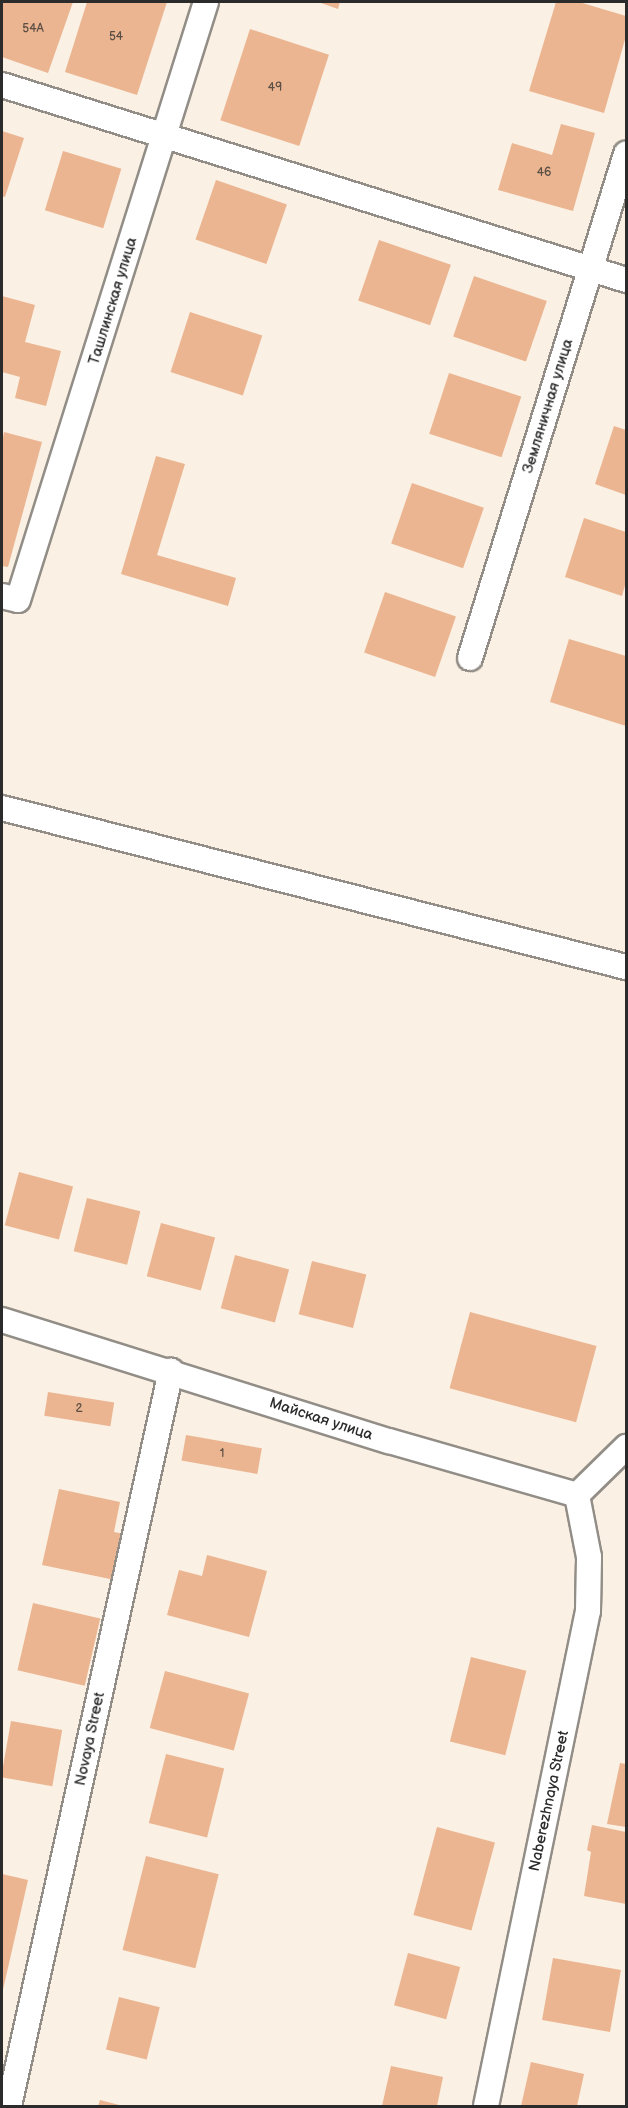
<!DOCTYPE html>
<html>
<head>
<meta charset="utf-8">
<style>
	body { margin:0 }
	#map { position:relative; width:628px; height:2108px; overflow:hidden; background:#faf0e3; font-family:"Balsamiq Sans",sans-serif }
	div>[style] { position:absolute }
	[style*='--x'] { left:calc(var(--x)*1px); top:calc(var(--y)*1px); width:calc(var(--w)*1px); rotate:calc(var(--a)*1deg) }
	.building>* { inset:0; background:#ecb591; transform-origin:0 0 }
	.roads { filter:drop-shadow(2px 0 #928e87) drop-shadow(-2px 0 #928e87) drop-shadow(0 2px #928e87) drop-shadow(0 -2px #928e87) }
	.minor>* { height:24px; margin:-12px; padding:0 12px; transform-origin:12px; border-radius:12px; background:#fff }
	span { translate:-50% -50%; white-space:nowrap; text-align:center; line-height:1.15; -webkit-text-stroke:4.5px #fff; paint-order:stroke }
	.number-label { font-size:12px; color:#5b4e44 }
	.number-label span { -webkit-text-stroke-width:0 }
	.street-label { font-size:15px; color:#2b2b2b }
	.frame { position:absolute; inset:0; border:3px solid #2b2b2b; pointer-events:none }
</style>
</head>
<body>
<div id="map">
	<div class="building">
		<i style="clip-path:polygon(2px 2px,73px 2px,48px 73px,2px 57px)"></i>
		<i style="clip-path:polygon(87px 2px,167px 2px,137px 95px,65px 72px)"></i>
		<i style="clip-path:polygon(318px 2px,340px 2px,338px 9px)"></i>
		<i style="clip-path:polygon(556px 2px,579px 2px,626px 16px,626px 36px,604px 113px,529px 91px)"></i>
		<i style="left:250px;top:29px;width:83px;height:96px;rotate:18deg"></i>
		<i style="clip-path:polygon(561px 124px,595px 133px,573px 211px,498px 190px,512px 143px,552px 155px)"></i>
		<i style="clip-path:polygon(2px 131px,24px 138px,5px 197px,2px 196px)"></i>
		<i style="left:63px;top:151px;width:61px;height:62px;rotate:17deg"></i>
		<i style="left:216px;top:180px;width:75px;height:63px;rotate:19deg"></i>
		<i style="left:379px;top:240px;width:76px;height:64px;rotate:19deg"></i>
		<i style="left:474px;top:276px;width:77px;height:64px;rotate:19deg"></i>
		<i style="clip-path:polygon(2px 296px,35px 305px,25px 342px,61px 351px,46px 406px,15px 398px,20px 377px,2px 372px)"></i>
		<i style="left:190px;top:312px;width:76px;height:63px;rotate:18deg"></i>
		<i style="left:449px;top:373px;width:76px;height:64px;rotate:18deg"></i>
		<i style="clip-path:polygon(614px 426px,626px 430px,626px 495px,595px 484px)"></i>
		<i style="clip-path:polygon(4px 432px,42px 442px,8px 567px,2px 566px,2px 442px)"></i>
		<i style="clip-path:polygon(156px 456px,185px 464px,157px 555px,236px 578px,228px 606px,121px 574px)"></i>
		<i style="left:412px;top:483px;width:76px;height:64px;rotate:19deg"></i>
		<i style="clip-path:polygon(584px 518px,626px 532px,626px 582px,622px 596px,565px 577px)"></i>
		<i style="left:385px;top:592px;width:75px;height:64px;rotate:19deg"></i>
		<i style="clip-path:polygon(569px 639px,626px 656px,626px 726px,550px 702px)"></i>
		<i style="left:19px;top:1172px;width:56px;height:55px;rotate:15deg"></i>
		<i style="left:87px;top:1198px;width:55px;height:55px;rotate:14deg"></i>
		<i style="left:161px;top:1223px;width:56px;height:55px;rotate:15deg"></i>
		<i style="left:235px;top:1255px;width:56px;height:55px;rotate:15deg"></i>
		<i style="left:312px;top:1261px;width:56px;height:55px;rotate:14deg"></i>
		<i style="left:470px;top:1312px;width:131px;height:79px;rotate:15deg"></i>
		<i style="left:48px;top:1392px;width:67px;height:24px;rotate:9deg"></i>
		<i style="left:186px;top:1435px;width:77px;height:26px;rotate:10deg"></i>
		<i style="clip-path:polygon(59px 1489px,120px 1502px,114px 1532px,124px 1534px,115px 1580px,42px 1565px)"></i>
		<i style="clip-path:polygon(207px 1555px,267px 1571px,249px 1637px,167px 1615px,179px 1570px,202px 1576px)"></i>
		<i style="left:33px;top:1603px;width:69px;height:69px;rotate:13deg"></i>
		<i style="left:471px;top:1657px;width:57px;height:87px;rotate:14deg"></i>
		<i style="left:165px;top:1671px;width:87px;height:59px;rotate:15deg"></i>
		<i style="left:11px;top:1721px;width:52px;height:57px;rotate:10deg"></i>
		<i style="left:166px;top:1754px;width:60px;height:71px;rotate:14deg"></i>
		<i style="clip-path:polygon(620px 1763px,626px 1764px,626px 1827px,607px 1824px)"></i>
		<i style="clip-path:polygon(592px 1825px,626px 1832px,626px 1904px,584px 1896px,591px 1852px,587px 1850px)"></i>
		<i style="left:437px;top:1827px;width:60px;height:91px;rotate:15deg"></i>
		<i style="left:146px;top:1856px;width:75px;height:97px;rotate:14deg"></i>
		<i style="clip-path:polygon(2px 1874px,28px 1880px,2px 1994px)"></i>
		<i style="left:408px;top:1953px;width:54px;height:54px;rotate:15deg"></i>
		<i style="left:553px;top:1958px;width:69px;height:63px;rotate:10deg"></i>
		<i style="left:119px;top:1997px;width:42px;height:54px;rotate:14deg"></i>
		<i style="clip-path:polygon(531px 2062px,584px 2074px,577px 2106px,521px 2106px)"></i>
		<i style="clip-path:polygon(391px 2066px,443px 2077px,437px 2106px,382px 2106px)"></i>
		<i style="clip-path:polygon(100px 2100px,123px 2106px,98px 2106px)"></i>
	</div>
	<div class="roads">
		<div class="minor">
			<i style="--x:2;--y:85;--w:654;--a:17.35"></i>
			<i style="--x:2;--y:596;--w:16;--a:14"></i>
			<i style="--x:18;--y:600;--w:627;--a:-72.55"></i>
			<i style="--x:470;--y:658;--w:528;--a:-72.8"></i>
			<i style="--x:2;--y:808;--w:644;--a:14.3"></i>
			<i style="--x:2;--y:1320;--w:405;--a:17.4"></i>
			<i style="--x:389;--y:1441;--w:196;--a:16"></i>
			<i style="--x:577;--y:1495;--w:69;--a:-44.4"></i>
			<i style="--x:9;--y:2106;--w:753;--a:-77.57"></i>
			<i style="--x:486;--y:2106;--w:505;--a:-78.36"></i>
			<i style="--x:588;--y:1611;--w:54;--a:-88.9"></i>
			<i style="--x:589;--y:1557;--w:63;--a:-101"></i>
		</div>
	</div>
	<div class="number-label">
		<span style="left:33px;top:29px">54А</span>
		<span style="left:116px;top:37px">54</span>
		<span style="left:275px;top:88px">49</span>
		<span style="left:544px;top:173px">46</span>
		<span style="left:79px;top:1409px">2</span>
		<span style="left:222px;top:1454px">1</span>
	</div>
	<div class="street-label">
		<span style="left:113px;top:301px;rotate:-73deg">Ташлинская улица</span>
		<span style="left:548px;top:406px;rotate:-73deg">Земляничная улица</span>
		<span style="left:321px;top:1419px;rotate:18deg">Майская улица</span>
		<span style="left:90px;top:1739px;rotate:-78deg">Novaya Street</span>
		<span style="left:549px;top:1801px;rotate:-78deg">Naberezhnaya Street</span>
	</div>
	<div class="frame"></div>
</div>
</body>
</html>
